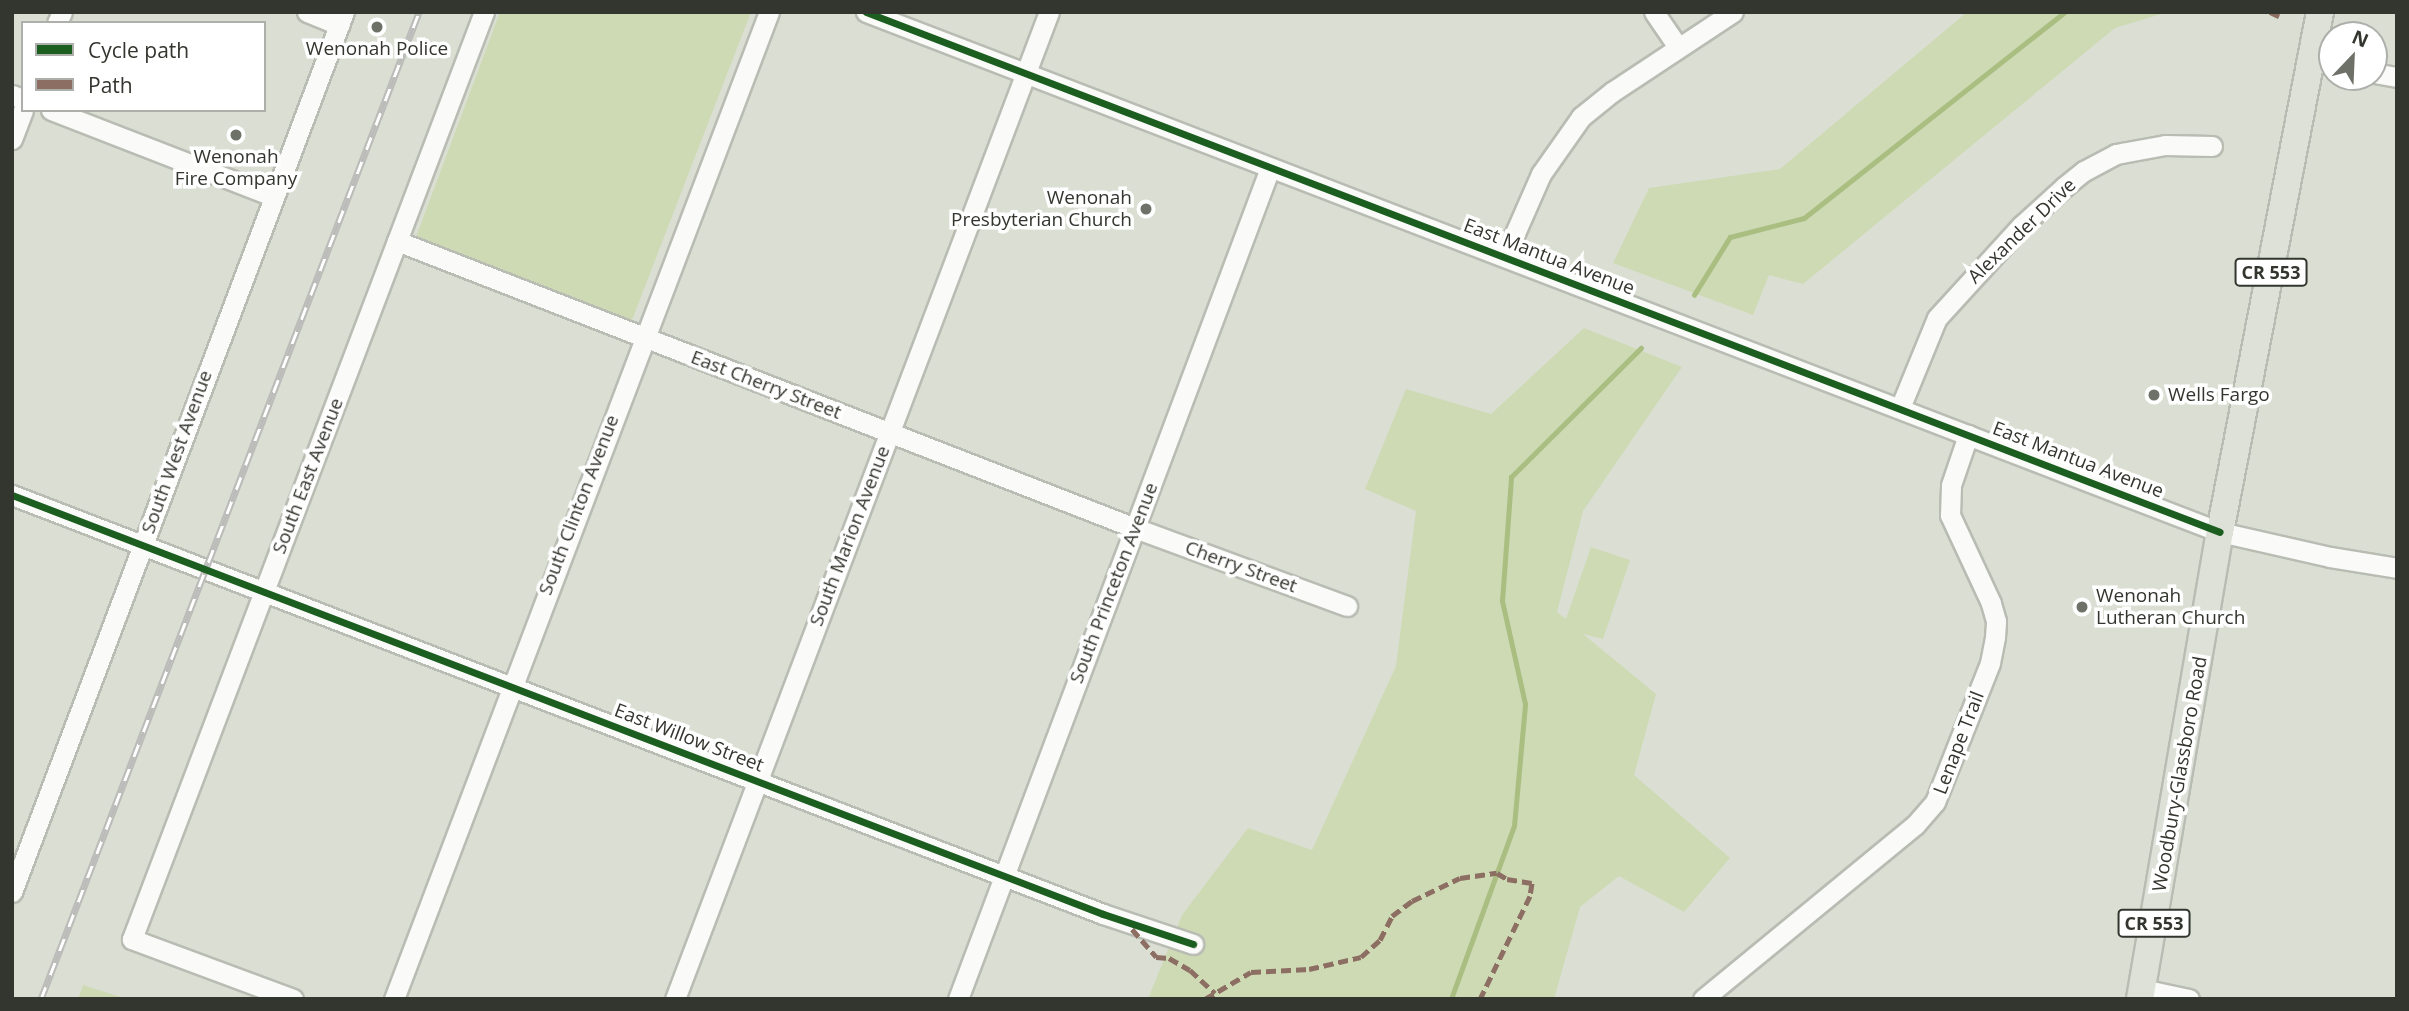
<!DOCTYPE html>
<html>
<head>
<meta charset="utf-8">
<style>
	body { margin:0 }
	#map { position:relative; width:2409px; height:1011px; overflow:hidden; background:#dbdfd3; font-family:"Open Sans",sans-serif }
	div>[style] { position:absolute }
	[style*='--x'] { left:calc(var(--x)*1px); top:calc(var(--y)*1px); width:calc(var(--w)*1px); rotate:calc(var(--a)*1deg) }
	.green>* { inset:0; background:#cddab4 }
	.stream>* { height:4.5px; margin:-2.25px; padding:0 2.25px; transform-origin:2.25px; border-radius:2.25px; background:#abbe82 }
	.roads { filter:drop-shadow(2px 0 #b9bcb3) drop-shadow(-2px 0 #b9bcb3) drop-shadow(0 2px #b9bcb3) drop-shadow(0 -2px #b9bcb3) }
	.minor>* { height:19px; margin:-9.5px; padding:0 9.5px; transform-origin:9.5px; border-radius:9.5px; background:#fafaf8 }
	.major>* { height:26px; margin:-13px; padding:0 13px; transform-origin:13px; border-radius:13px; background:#dee1d8 }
	.rail>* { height:7px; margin-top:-3.5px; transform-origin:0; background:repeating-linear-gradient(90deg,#fff 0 13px,#bbbbb9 0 26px); box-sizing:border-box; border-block:2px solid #bbbbb9 }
	.quiet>* { height:5px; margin-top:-2.5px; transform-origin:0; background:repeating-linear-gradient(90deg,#8d6e63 0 10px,transparent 0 15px) }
	.cycleway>* { height:7px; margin:-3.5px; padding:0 3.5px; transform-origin:3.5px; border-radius:3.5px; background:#1b5e20 }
	.dots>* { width:19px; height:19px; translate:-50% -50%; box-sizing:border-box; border:4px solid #fff; border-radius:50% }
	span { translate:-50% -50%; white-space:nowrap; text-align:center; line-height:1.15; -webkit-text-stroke:7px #fff; paint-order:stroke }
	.shield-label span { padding:2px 5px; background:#fff; border:2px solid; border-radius:5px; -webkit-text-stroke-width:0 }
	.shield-label { font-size:18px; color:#33362e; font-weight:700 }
	.poi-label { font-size:19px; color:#33362e }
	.right { translate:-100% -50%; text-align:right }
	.left { translate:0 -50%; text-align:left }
	.street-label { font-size:19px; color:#33362e }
	.frame { position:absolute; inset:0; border:14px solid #33362e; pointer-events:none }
	.legend { position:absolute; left:21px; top:21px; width:245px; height:91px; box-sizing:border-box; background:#fff; border:2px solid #adafab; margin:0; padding:9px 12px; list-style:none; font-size:21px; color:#33362e }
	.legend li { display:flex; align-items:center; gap:14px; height:35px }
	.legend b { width:35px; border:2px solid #adafab }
	.north { position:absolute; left:2318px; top:21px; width:70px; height:70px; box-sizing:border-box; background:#fff; border:2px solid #adafab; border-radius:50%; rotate:23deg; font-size:19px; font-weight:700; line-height:28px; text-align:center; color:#33362e }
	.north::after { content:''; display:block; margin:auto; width:24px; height:32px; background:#6e7168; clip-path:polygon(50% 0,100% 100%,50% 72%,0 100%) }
</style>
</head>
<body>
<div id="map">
	<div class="green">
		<i style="clip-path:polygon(500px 12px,751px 12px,632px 320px,416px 237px)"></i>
		<i style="clip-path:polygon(1967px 12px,2168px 12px,2115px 28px,1803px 284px,1769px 275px,1753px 315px,1613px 263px,1649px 188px,1780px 169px)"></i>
		<i style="clip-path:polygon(1584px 328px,1682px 367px,1583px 511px,1557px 612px,1566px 619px,1591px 547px,1630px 560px,1603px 639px,1583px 634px,1656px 694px,1634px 775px,1730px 858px,1684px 912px,1619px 876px,1580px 907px,1554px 999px,1148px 999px,1182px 915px,1248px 828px,1312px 850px,1396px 666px,1416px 511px,1365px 489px,1406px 389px,1491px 414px)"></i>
		<i style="clip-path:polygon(83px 985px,127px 999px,78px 999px)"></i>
	</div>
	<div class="stream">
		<i style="--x:1694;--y:295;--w:68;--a:-58.2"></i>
		<i style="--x:1730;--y:237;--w:76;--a:-14.4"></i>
		<i style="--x:1804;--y:218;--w:333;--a:-38.3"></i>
		<i style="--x:1451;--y:999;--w:184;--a:-70"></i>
		<i style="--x:1514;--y:826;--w:122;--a:-84.8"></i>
		<i style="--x:1525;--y:704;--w:106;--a:-102.6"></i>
		<i style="--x:1502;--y:601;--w:124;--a:-85.8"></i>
		<i style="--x:1511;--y:477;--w:183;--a:-44.8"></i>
	</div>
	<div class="roads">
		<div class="minor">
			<i style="--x:307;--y:12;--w:35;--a:22"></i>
			<i style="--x:866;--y:12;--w:1450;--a:21.01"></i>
			<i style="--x:2220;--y:532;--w:113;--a:12.8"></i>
			<i style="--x:2330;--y:557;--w:68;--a:9.3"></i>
			<i style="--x:1654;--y:12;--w:42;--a:55.6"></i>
			<i style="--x:57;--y:23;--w:12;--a:-66"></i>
			<i style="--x:2312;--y:61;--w:20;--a:11"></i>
			<i style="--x:2374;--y:73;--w:23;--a:10"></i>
			<i style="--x:12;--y:95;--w:12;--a:20"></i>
			<i style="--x:51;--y:110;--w:238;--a:21.2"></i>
			<i style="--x:12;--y:139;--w:31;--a:-69"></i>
			<i style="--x:397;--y:241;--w:792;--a:21.25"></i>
			<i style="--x:1135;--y:528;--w:226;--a:20.2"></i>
			<i style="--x:1505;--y:256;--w:90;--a:-66.3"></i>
			<i style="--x:1541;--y:174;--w:70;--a:-54.9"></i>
			<i style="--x:1581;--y:117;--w:40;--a:-39"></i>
			<i style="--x:1612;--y:92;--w:145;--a:-33.5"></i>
			<i style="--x:1900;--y:408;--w:97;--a:-67.7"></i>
			<i style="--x:1937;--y:318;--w:125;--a:-47.6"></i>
			<i style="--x:2021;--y:226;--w:58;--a:-42.2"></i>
			<i style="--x:2064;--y:187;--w:26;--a:-39"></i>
			<i style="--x:2084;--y:171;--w:36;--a:-28"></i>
			<i style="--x:2116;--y:154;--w:50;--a:-10.4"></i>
			<i style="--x:2165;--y:145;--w:47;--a:1.2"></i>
			<i style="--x:12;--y:495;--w:1169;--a:21.01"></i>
			<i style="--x:1103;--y:914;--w:95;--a:18.4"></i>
			<i style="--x:12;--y:892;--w:941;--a:-69.33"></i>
			<i style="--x:2142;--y:989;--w:48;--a:12"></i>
			<i style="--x:293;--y:999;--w:172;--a:-159.6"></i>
			<i style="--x:132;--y:939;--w:992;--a:-69.21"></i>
			<i style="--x:394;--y:999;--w:1056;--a:-69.2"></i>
			<i style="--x:675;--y:999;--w:1055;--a:-69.25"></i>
			<i style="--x:958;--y:999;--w:888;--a:-69.42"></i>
			<i style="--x:1703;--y:999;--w:274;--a:-39.4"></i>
			<i style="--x:1915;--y:825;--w:30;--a:-49"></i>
			<i style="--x:1935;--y:802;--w:149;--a:-68.4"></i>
			<i style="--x:1990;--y:663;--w:26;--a:-79"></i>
			<i style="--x:1995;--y:637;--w:16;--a:-86"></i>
			<i style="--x:1996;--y:621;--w:19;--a:-106"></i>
			<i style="--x:1991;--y:603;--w:97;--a:-115"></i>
			<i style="--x:1950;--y:515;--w:30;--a:-88"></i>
			<i style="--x:1951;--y:485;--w:53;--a:-71.2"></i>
		</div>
		<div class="major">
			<i style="--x:2140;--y:999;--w:474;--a:-80.3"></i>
			<i style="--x:2220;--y:532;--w:530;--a:-79.11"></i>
		</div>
	</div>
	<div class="rail">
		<i style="--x:41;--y:999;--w:1057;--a:-69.04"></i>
	</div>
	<div class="quiet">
		<i style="--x:2270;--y:12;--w:14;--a:25"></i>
		<i style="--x:1132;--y:929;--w:37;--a:49"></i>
		<i style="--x:1156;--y:957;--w:13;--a:4"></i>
		<i style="--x:1169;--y:958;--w:24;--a:30"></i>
		<i style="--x:1190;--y:970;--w:34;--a:43"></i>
		<i style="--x:1205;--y:999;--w:53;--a:-30.4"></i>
		<i style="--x:1251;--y:972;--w:58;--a:-3"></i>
		<i style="--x:1309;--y:969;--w:53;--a:-13"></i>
		<i style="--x:1361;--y:957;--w:25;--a:-42"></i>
		<i style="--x:1380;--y:940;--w:27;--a:-63"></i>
		<i style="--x:1392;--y:916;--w:25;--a:-37"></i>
		<i style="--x:1412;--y:901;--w:53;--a:-25.6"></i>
		<i style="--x:1460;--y:878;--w:37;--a:-8"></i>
		<i style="--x:1497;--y:873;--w:12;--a:31"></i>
		<i style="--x:1507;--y:879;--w:25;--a:9"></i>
		<i style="--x:1532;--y:883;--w:13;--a:99"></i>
		<i style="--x:1530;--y:896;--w:114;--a:115.9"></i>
	</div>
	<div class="cycleway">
		<i style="--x:866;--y:12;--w:1450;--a:21.01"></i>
		<i style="--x:12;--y:495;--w:1169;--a:21.01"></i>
		<i style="--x:1103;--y:914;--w:95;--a:18.4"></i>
	</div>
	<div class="dots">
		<i style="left:377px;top:27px;background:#6e7168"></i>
		<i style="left:236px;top:135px;background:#6e7168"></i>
		<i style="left:1146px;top:209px;background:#6e7168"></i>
		<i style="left:2154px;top:395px;background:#6e7168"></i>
		<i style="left:2082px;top:607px;background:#6e7168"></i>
	</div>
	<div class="shield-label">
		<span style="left:2271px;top:272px">CR 553</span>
		<span style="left:2154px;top:923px">CR 553</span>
	</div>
	<div class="poi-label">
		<span style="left:377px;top:49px">Wenonah Police</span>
		<span style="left:236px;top:168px">Wenonah<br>Fire Company</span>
		<span class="right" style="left:1132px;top:209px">Wenonah<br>Presbyterian Church</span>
		<span class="left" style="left:2168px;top:395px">Wells Fargo</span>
		<span class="left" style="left:2096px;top:607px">Wenonah<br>Lutheran Church</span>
	</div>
	<div class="street-label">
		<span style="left:2022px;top:231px;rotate:-44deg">Alexander Drive</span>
		<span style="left:1549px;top:257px;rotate:21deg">East Mantua Avenue</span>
		<span style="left:766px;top:385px;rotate:21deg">East Cherry Street</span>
		<span style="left:177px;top:452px;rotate:-70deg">South West Avenue</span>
		<span style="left:2078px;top:460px;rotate:21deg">East Mantua Avenue</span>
		<span style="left:308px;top:476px;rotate:-69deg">South East Avenue</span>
		<span style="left:579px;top:505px;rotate:-69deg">South Clinton Avenue</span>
		<span style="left:850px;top:536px;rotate:-69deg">South Marion Avenue</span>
		<span style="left:1241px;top:567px;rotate:20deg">Cherry Street</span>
		<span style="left:1114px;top:583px;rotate:-69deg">South Princeton Avenue</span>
		<span style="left:689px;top:738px;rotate:21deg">East Willow Street</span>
		<span style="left:1959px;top:743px;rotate:-69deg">Lenape Trail</span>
		<span style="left:2180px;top:774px;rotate:-80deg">Woodbury-Glassboro Road</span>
	</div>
	<div class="frame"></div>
	<ul class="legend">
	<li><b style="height:9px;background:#1b5e20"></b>Cycle path</li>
	<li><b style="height:9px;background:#8d6e63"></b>Path</li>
	</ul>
	<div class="north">N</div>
</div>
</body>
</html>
